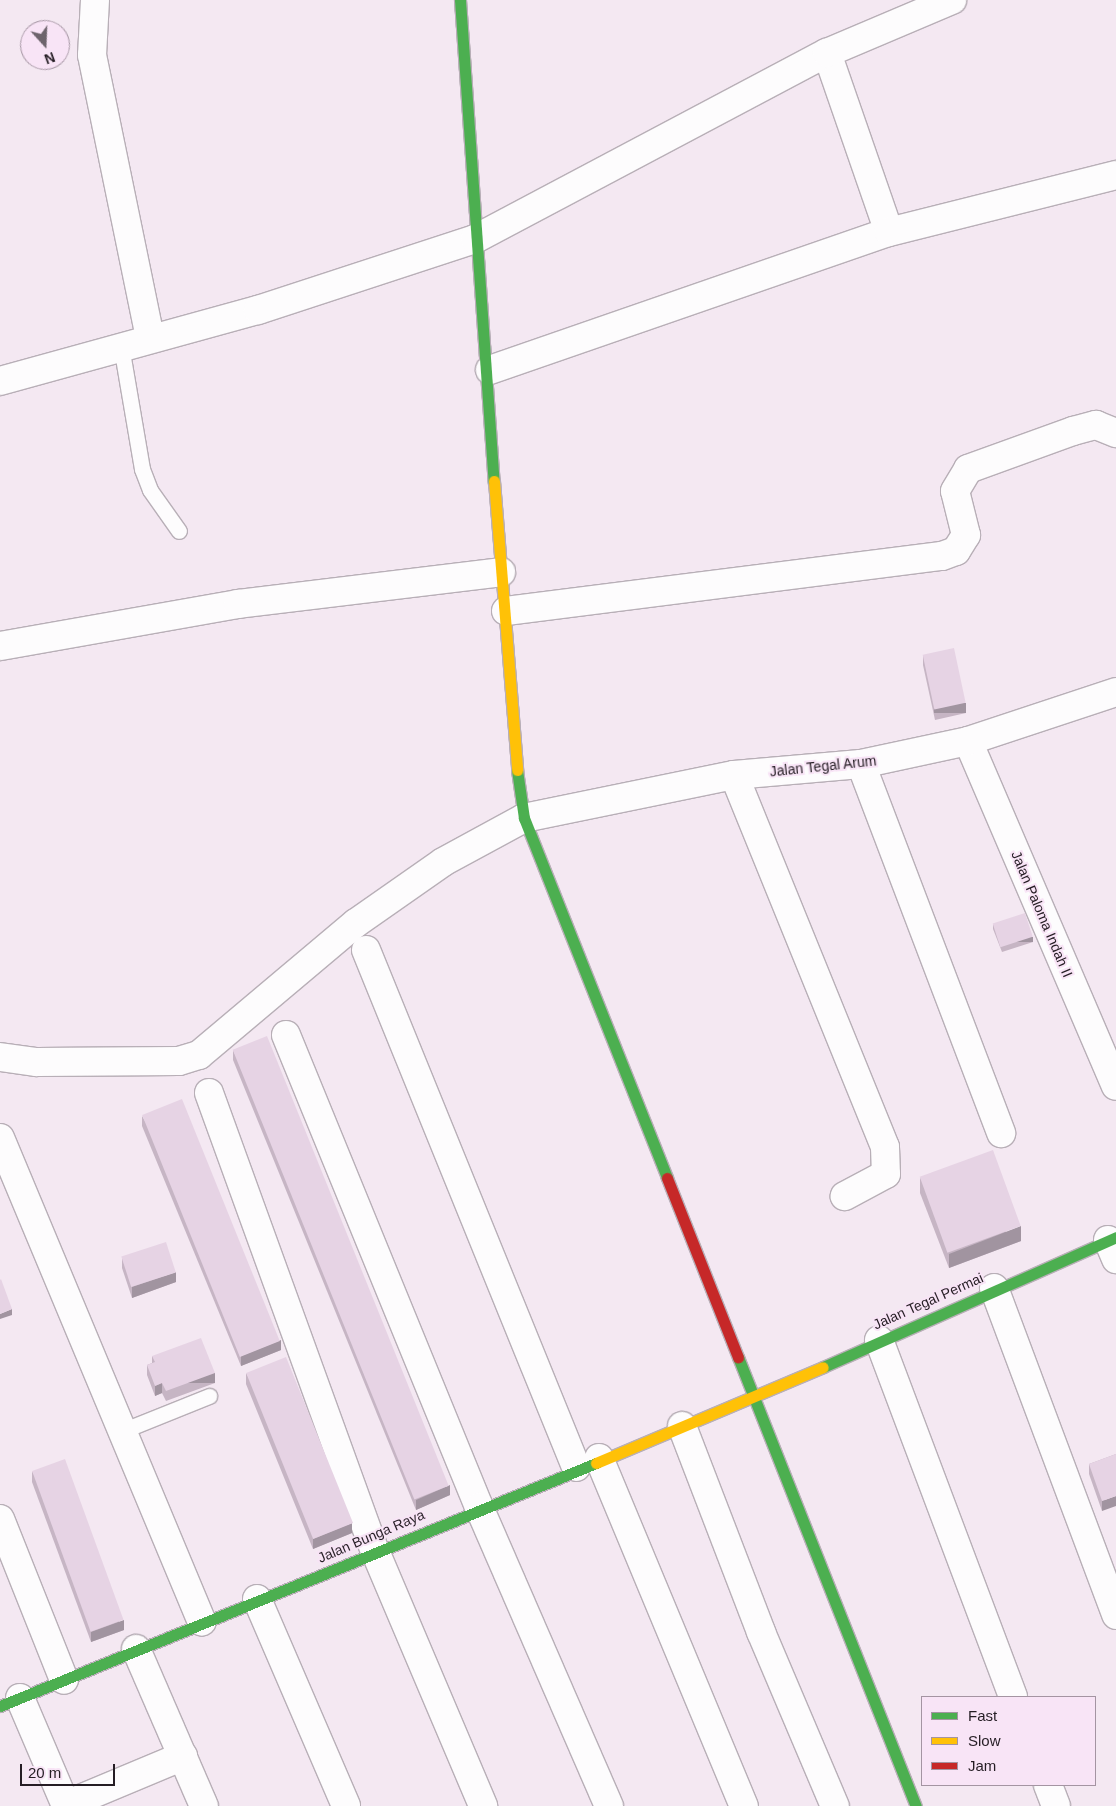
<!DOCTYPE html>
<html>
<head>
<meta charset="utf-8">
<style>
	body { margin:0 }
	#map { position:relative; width:1116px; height:1806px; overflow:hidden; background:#f4e8f2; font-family:Helvetica,sans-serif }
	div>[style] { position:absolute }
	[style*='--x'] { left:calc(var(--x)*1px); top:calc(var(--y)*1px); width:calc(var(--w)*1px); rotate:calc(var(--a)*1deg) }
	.roads { filter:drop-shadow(1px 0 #b8afb7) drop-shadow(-1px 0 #b8afb7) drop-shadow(0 1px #b8afb7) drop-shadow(0 -1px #b8afb7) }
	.lane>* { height:15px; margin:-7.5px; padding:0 7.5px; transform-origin:7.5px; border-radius:7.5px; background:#fdfcfd }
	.street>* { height:28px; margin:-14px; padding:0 14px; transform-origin:14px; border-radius:14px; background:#fdfcfd }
	.fast>* { height:11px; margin:-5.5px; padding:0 5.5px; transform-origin:5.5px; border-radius:5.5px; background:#4caf50 }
	.slow>* { height:11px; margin:-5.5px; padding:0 5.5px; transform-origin:5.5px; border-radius:5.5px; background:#ffc107 }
	.jam>* { height:11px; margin:-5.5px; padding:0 5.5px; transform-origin:5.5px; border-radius:5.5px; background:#c62828 }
	.wall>* { inset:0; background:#c6b5c4 }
	.shaded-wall>* { inset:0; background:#a194a0; transform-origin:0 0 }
	.building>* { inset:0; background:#e6d3e4; transform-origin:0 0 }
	span { translate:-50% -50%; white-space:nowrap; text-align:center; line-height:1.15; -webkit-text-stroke:4px #f8e4f6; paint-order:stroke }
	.street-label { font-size:14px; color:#251d24 }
	.legend { position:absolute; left:921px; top:1696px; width:175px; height:90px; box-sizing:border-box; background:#f8e4f6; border:1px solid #a494a2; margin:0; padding:6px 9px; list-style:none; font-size:15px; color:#251d24 }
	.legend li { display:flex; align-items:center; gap:10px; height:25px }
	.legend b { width:25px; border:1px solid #a494a2 }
	.north { position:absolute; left:20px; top:20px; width:50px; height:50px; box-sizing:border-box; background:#f8e4f6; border:1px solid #a494a2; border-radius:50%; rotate:160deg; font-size:14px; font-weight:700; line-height:20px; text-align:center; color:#251d24 }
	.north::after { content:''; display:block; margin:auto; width:18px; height:22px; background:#6d646c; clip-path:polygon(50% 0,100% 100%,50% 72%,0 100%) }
	.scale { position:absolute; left:20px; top:1764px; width:95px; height:22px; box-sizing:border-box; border:2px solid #251d24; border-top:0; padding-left:6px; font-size:15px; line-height:18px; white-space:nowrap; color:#251d24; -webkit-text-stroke:4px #f8e4f6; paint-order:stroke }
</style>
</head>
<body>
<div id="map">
	<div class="roads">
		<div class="lane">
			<i style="--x:121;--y:346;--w:125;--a:80.3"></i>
			<i style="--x:142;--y:469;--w:22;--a:69"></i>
			<i style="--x:150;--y:490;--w:50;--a:54.7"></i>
			<i style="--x:122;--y:1431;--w:94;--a:-21.9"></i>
		</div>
		<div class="street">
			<i style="--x:95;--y:0;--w:55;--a:93.1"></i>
			<i style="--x:92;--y:55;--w:289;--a:78.4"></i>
			<i style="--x:827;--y:53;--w:189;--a:70.9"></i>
			<i style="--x:490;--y:370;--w:422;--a:-19.1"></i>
			<i style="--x:889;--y:232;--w:234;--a:-14.1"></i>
			<i style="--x:0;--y:381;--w:268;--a:-15.4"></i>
			<i style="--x:258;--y:310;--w:228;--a:-18.1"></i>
			<i style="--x:475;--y:239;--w:398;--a:-27.9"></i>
			<i style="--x:827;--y:53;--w:136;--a:-23"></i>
			<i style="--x:506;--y:611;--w:439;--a:-7.2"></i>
			<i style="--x:942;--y:556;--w:15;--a:-20"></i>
			<i style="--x:956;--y:551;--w:19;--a:-58"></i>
			<i style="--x:966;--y:535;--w:45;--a:-104"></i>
			<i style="--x:955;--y:491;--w:26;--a:-59"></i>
			<i style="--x:968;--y:469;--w:112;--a:-19.9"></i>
			<i style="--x:1073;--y:431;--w:24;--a:-15"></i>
			<i style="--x:1096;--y:425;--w:22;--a:22"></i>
			<i style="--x:0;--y:646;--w:242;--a:-10"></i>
			<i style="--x:238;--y:604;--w:265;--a:-6.9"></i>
			<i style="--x:968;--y:741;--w:375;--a:66.8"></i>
			<i style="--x:861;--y:764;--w:395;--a:69.2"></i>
			<i style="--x:734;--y:775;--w:401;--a:67.9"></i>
			<i style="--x:885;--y:1147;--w:27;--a:88"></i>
			<i style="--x:886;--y:1174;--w:47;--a:151.8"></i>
			<i style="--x:366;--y:950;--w:558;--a:67.89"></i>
			<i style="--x:286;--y:1035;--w:510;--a:67.76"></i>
			<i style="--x:479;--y:1507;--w:326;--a:66.5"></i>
			<i style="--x:0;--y:1057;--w:37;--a:8"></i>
			<i style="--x:37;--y:1062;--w:142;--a:-0.4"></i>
			<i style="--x:179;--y:1061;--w:21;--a:-17"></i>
			<i style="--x:199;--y:1055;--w:205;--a:-40.1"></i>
			<i style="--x:356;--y:923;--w:106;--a:-35"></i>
			<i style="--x:443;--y:862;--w:92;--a:-28.5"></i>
			<i style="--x:524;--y:818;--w:214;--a:-11.6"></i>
			<i style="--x:734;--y:775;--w:127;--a:-5"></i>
			<i style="--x:861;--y:764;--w:109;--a:-12.1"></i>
			<i style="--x:968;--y:741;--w:156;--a:-18.3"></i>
			<i style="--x:209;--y:1093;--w:487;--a:70.1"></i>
			<i style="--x:375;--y:1551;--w:277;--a:67"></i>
			<i style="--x:0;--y:1138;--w:524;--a:67.35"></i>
			<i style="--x:1108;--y:1240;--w:21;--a:67"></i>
			<i style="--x:994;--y:1288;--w:349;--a:69.5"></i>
			<i style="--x:879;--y:1340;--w:381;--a:69.4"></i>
			<i style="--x:682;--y:1426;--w:221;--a:69"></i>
			<i style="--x:761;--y:1632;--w:189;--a:67"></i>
			<i style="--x:599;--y:1458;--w:377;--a:67.4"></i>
			<i style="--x:0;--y:1519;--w:173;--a:68.3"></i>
			<i style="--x:257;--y:1599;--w:225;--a:66.7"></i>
			<i style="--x:136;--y:1649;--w:171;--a:66.6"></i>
			<i style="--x:20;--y:1698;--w:117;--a:66.9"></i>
			<i style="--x:1048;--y:1785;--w:22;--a:69"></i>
			<i style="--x:66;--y:1805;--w:127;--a:-22.7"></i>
		</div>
		<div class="fast">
			<i style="--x:460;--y:0;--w:482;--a:86"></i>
			<i style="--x:517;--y:770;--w:49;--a:81.7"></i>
			<i style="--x:524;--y:818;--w:387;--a:68.3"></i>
			<i style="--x:738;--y:1357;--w:483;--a:68.4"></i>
			<i style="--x:823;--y:1367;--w:321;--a:-23.9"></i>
			<i style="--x:0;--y:1706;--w:644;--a:-22.18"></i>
		</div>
		<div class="slow">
			<i style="--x:494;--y:481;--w:290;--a:85.4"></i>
			<i style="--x:596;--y:1463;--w:246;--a:-22.9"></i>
		</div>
		<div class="jam">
			<i style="--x:667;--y:1178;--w:193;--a:68.4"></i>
		</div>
	</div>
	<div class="wall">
		<i style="clip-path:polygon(923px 655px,966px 713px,935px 720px,923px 665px)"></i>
		<i style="clip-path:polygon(993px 924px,1033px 942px,1002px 952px,993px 929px)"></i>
		<i style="clip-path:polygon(233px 1050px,450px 1495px,416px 1510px,233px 1060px)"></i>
		<i style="clip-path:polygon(142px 1116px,281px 1350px,241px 1366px,142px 1126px)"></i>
		<i style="clip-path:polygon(920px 1178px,1021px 1241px,949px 1268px,920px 1193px)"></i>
		<i style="clip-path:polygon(122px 1258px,176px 1282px,132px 1298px,122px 1268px)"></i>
		<i style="clip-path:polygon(152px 1356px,215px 1383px,166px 1401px,162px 1393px,155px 1396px,147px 1375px,147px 1365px,152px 1363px)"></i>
		<i style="clip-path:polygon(246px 1373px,352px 1533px,313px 1549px,246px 1384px)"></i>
		<i style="clip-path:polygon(1116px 1454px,1102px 1511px,1089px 1474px,1089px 1464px)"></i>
		<i style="clip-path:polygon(32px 1471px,124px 1630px,91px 1642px,32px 1482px)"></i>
	</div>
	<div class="shaded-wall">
		<i style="left:966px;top:703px;width:10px;height:32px;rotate:90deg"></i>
		<i style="left:1033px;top:937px;width:5px;height:33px;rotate:90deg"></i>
		<i style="clip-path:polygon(1021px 1226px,1021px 1241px,949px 1268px,949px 1254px)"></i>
		<i style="clip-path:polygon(176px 1272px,176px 1282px,132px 1298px,132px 1287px)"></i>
		<i style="clip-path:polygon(12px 1309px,12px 1315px,0 1319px,0 1314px)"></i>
		<i style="clip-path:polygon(281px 1340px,281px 1350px,241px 1366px,241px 1356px)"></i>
		<i style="left:215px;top:1373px;width:10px;height:52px;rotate:90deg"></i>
		<i style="clip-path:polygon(162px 1383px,162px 1393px,155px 1396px,155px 1386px)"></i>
		<i style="clip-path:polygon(450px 1485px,450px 1495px,416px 1510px,416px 1500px)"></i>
		<i style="clip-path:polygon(1116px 1496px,1116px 1506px,1102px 1511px,1102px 1501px)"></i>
		<i style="clip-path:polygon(352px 1523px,352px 1533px,313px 1549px,313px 1539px)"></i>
		<i style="clip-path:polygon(124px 1620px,124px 1630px,91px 1642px,91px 1632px)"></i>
	</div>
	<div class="building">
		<i style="left:954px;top:648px;width:56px;height:32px;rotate:78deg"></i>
		<i style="left:1025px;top:913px;width:25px;height:34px;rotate:72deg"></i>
		<i style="left:267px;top:1036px;width:485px;height:37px;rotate:68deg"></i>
		<i style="left:182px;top:1099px;width:261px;height:43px;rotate:68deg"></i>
		<i style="left:993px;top:1150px;width:81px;height:78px;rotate:70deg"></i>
		<i style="left:166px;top:1242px;width:32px;height:47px;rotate:72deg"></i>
		<i style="clip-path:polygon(1px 1279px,12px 1309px,0 1314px,0 1280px)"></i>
		<i style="clip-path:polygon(201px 1338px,215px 1373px,166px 1391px,162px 1383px,155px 1386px,147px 1365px,155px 1362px,152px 1356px)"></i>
		<i style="left:286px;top:1357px;width:179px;height:43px;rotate:68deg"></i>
		<i style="clip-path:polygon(1116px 1454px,1116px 1496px,1102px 1501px,1089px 1464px)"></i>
		<i style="left:65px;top:1459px;width:171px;height:35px;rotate:70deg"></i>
	</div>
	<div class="street-label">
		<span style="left:823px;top:766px;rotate:-6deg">Jalan Tegal Arum</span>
		<span style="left:1042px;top:914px;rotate:67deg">Jalan Paloma Indah II</span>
		<span style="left:928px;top:1301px;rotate:-24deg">Jalan Tegal Permai</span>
		<span style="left:371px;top:1536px;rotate:-23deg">Jalan Bunga Raya</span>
	</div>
	<ul class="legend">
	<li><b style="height:6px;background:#4caf50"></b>Fast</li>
	<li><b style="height:6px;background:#ffc107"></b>Slow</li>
	<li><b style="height:6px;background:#c62828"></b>Jam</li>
	</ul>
	<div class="north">N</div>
	<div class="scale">20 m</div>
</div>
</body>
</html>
